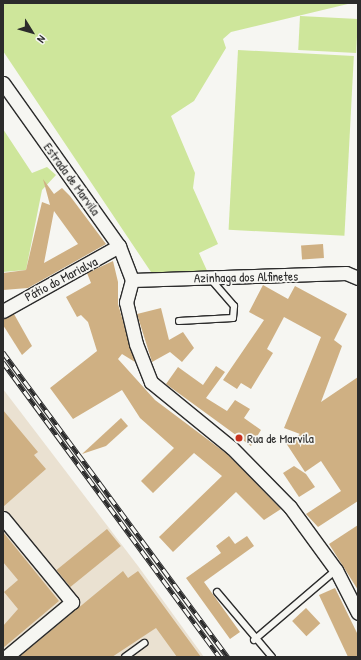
<!DOCTYPE html>
<html>
<head>
<meta charset="utf-8">
<style>
	body { margin:0 }
	#map { position:relative; width:361px; height:660px; overflow:hidden; background:#f6f6f2; font-family:"Patrick Hand",sans-serif }
	div>[style] { position:absolute }
	[style*='--x'] { left:calc(var(--x)*1px); top:calc(var(--y)*1px); width:calc(var(--w)*1px); rotate:calc(var(--a)*1deg) }
	.built>* { inset:0; background:#eae1d1 }
	.green>* { inset:0; background:#cee69b; transform-origin:0 0 }
	.building>* { inset:0; background:#cfb083; transform-origin:0 0 }
	.roads { filter:drop-shadow(1px 0 #2b2b2b) drop-shadow(-1px 0 #2b2b2b) drop-shadow(0 1px #2b2b2b) drop-shadow(0 -1px #2b2b2b) }
	.lane>* { height:6px; margin:-3px; padding:0 3px; transform-origin:3px; border-radius:3px; background:#f6f6f2 }
	.street>* { height:13px; margin:-6.5px; padding:0 6.5px; transform-origin:6.5px; border-radius:6.5px; background:#f6f6f2 }
	.rail>* { height:4.5px; margin-top:-2.25px; transform-origin:0; background:repeating-linear-gradient(90deg,#f6f6f2 0 9px,#2b2b2b 0 18px); box-sizing:border-box; border-block:1px solid #2b2b2b }
	.dots>* { width:11px; height:11px; translate:-50% -50%; box-sizing:border-box; border:2px solid #f6f6f2; border-radius:50% }
	span { translate:-50% -50%; white-space:nowrap; text-align:center; line-height:1.15; -webkit-text-stroke:3.5px #f6f6f2; paint-order:stroke }
	.street-label { font-size:13px; color:#2b2b2b }
	.poi-label { font-size:13px; color:#2b2b2b }
	.left { translate:0 -50%; text-align:left }
	.frame { position:absolute; inset:0; border:4px solid #2b2b2b; pointer-events:none }
	.north { position:absolute; left:12px; top:12px; width:40px; height:40px; -webkit-text-stroke:3px #f6f6f2; paint-order:stroke; rotate:127deg; font-size:11px; font-weight:700; line-height:16px; text-align:center; color:#2b2b2b }
	.north::after { content:''; display:block; margin:auto; width:14px; height:18px; background:#2b2b2b; clip-path:polygon(50% 0,100% 100%,50% 72%,0 100%) }
</style>
</head>
<body>
<div id="map">
	<div class="built">
		<i style="clip-path:polygon(3px 389px,138px 566px,204px 657px,3px 657px)"></i>
	</div>
	<div class="green">
		<i style="clip-path:polygon(3px 3px,352px 3px,231px 32px,223px 39px,226px 48px,194px 101px,171px 116px,195px 173px,193px 188px,218px 244px,199px 253px,209px 275px,153px 275px,3px 51px)"></i>
		<i style="left:300px;top:16px;width:58px;height:34px;rotate:3deg"></i>
		<i style="left:238px;top:50px;width:116px;height:180px;rotate:3deg"></i>
		<i style="clip-path:polygon(3px 129px,32px 173px,47px 167px,56px 175px,42px 190px,26px 270px,3px 272px)"></i>
	</div>
	<div class="building">
		<i style="clip-path:polygon(evenodd,43px 179px,54px 194px,62px 188px,70px 196px,106px 244px,28px 288px,3px 290px,3px 273px,26px 270px,42px 202px,50px 205px,43px 179px,54px 211px,78px 244px,44px 263px,54px 211px)"></i>
		<i style="left:323px;top:244px;width:14px;height:22px;rotate:86deg"></i>
		<i style="clip-path:polygon(113px 261px,118px 282px,118px 304px,135px 362px,122px 354px,118px 359px,155px 400px,227px 454px,281px 509px,264px 520px,236px 492px,173px 552px,159px 537px,222px 476px,194px 453px,153px 493px,141px 481px,174px 448px,140px 418px,122px 390px,73px 419px,50px 388px,97px 351px,88px 322px,81px 315px,77px 317px,66px 297px,91px 283px,87px 273px)"></i>
		<i style="clip-path:polygon(263px 285px,288px 299px,295px 286px,347px 314px,334px 340px,342px 346px,321px 402px,358px 377px,358px 501px,318px 527px,306px 514px,341px 491px,321px 461px,305px 472px,286px 443px,300px 434px,284px 428px,321px 337px,284px 317px,267px 349px,273px 353px,251px 389px,241px 383px,237px 389px,223px 380px,264px 320px,249px 312px)"></i>
		<i style="clip-path:polygon(161px 308px,169px 340px,183px 332px,194px 348px,182px 362px,170px 352px,152px 362px,137px 314px)"></i>
		<i style="clip-path:polygon(14px 314px,32px 346px,22px 355px,3px 325px,3px 319px)"></i>
		<i style="clip-path:polygon(216px 366px,225px 372px,206px 398px,227px 411px,235px 400px,250px 409px,244px 418px,261px 430px,251px 446px,166px 384px,178px 367px,203px 385px)"></i>
		<i style="clip-path:polygon(3px 410px,38px 452px,34px 455px,46px 469px,3px 507px)"></i>
		<i style="clip-path:polygon(121px 418px,128px 426px,106px 446px,82px 454px)"></i>
		<i style="clip-path:polygon(294px 466px,306px 474px,315px 487px,299px 497px,283px 473px)"></i>
		<i style="clip-path:polygon(358px 525px,358px 590px,329px 544px)"></i>
		<i style="left:107px;top:529px;width:22px;height:65px;rotate:51deg"></i>
		<i style="clip-path:polygon(3px 532px,59px 601px,3px 648px,3px 626px,18px 609px,4px 592px,18px 580px,3px 562px)"></i>
		<i style="clip-path:polygon(229px 536px,235px 544px,247px 536px,254px 546px,204px 582px,240px 632px,230px 639px,186px 578px,221px 553px,216px 546px)"></i>
		<i style="clip-path:polygon(123px 571px,128px 578px,138px 571px,201px 657px,177px 657px,156px 628px,112px 657px,19px 657px)"></i>
		<i style="clip-path:polygon(335px 588px,358px 635px,358px 657px,348px 657px,319px 595px)"></i>
		<i style="left:306px;top:608px;width:21px;height:19px;rotate:47deg"></i>
	</div>
	<div class="roads">
		<div class="lane">
			<i style="--x:179;--y:321;--w:54;--a:-3.2"></i>
			<i style="--x:233;--y:318;--w:12;--a:-85"></i>
			<i style="--x:234;--y:306;--w:37;--a:-131"></i>
			<i style="--x:217;--y:592;--w:85;--a:49.8"></i>
			<i style="--x:254;--y:640;--w:108;--a:-40.5"></i>
			<i style="--x:125;--y:657;--w:24;--a:-36"></i>
		</div>
		<div class="street">
			<i style="--x:3;--y:83;--w:200;--a:54.6"></i>
			<i style="--x:119;--y:246;--w:36;--a:69"></i>
			<i style="--x:132;--y:280;--w:23;--a:105"></i>
			<i style="--x:126;--y:302;--w:43;--a:76.6"></i>
			<i style="--x:136;--y:344;--w:41;--a:68.5"></i>
			<i style="--x:151;--y:382;--w:104;--a:39.2"></i>
			<i style="--x:232;--y:448;--w:83;--a:45.5"></i>
			<i style="--x:290;--y:507;--w:78;--a:53.9"></i>
			<i style="--x:336;--y:570;--w:48;--a:62.9"></i>
			<i style="--x:132;--y:280;--w:214;--a:-1.9"></i>
			<i style="--x:346;--y:273;--w:13;--a:23"></i>
			<i style="--x:3;--y:311;--w:133;--a:-29.3"></i>
			<i style="--x:3;--y:518;--w:109;--a:50.6"></i>
			<i style="--x:72;--y:602;--w:86;--a:140.2"></i>
		</div>
	</div>
	<div class="rail">
		<i style="--x:3;--y:352;--w:379;--a:53.6"></i>
		<i style="--x:3;--y:362;--w:366;--a:53.7"></i>
	</div>
	<div class="dots">
		<i style="left:239px;top:438px;background:#c8321e"></i>
	</div>
	<div class="street-label">
		<span style="left:72px;top:179px;rotate:54deg">Estrada de Marvila</span>
		<span style="left:246px;top:277px;rotate:-1deg">Azinhaga dos Alfinetes</span>
		<span style="left:61px;top:279px;rotate:-28deg">Pátio do Marialva</span>
	</div>
	<div class="poi-label">
		<span class="left" style="left:247px;top:438px">Rua de Marvila</span>
	</div>
	<div class="frame"></div>
	<div class="north">N</div>
</div>
</body>
</html>
